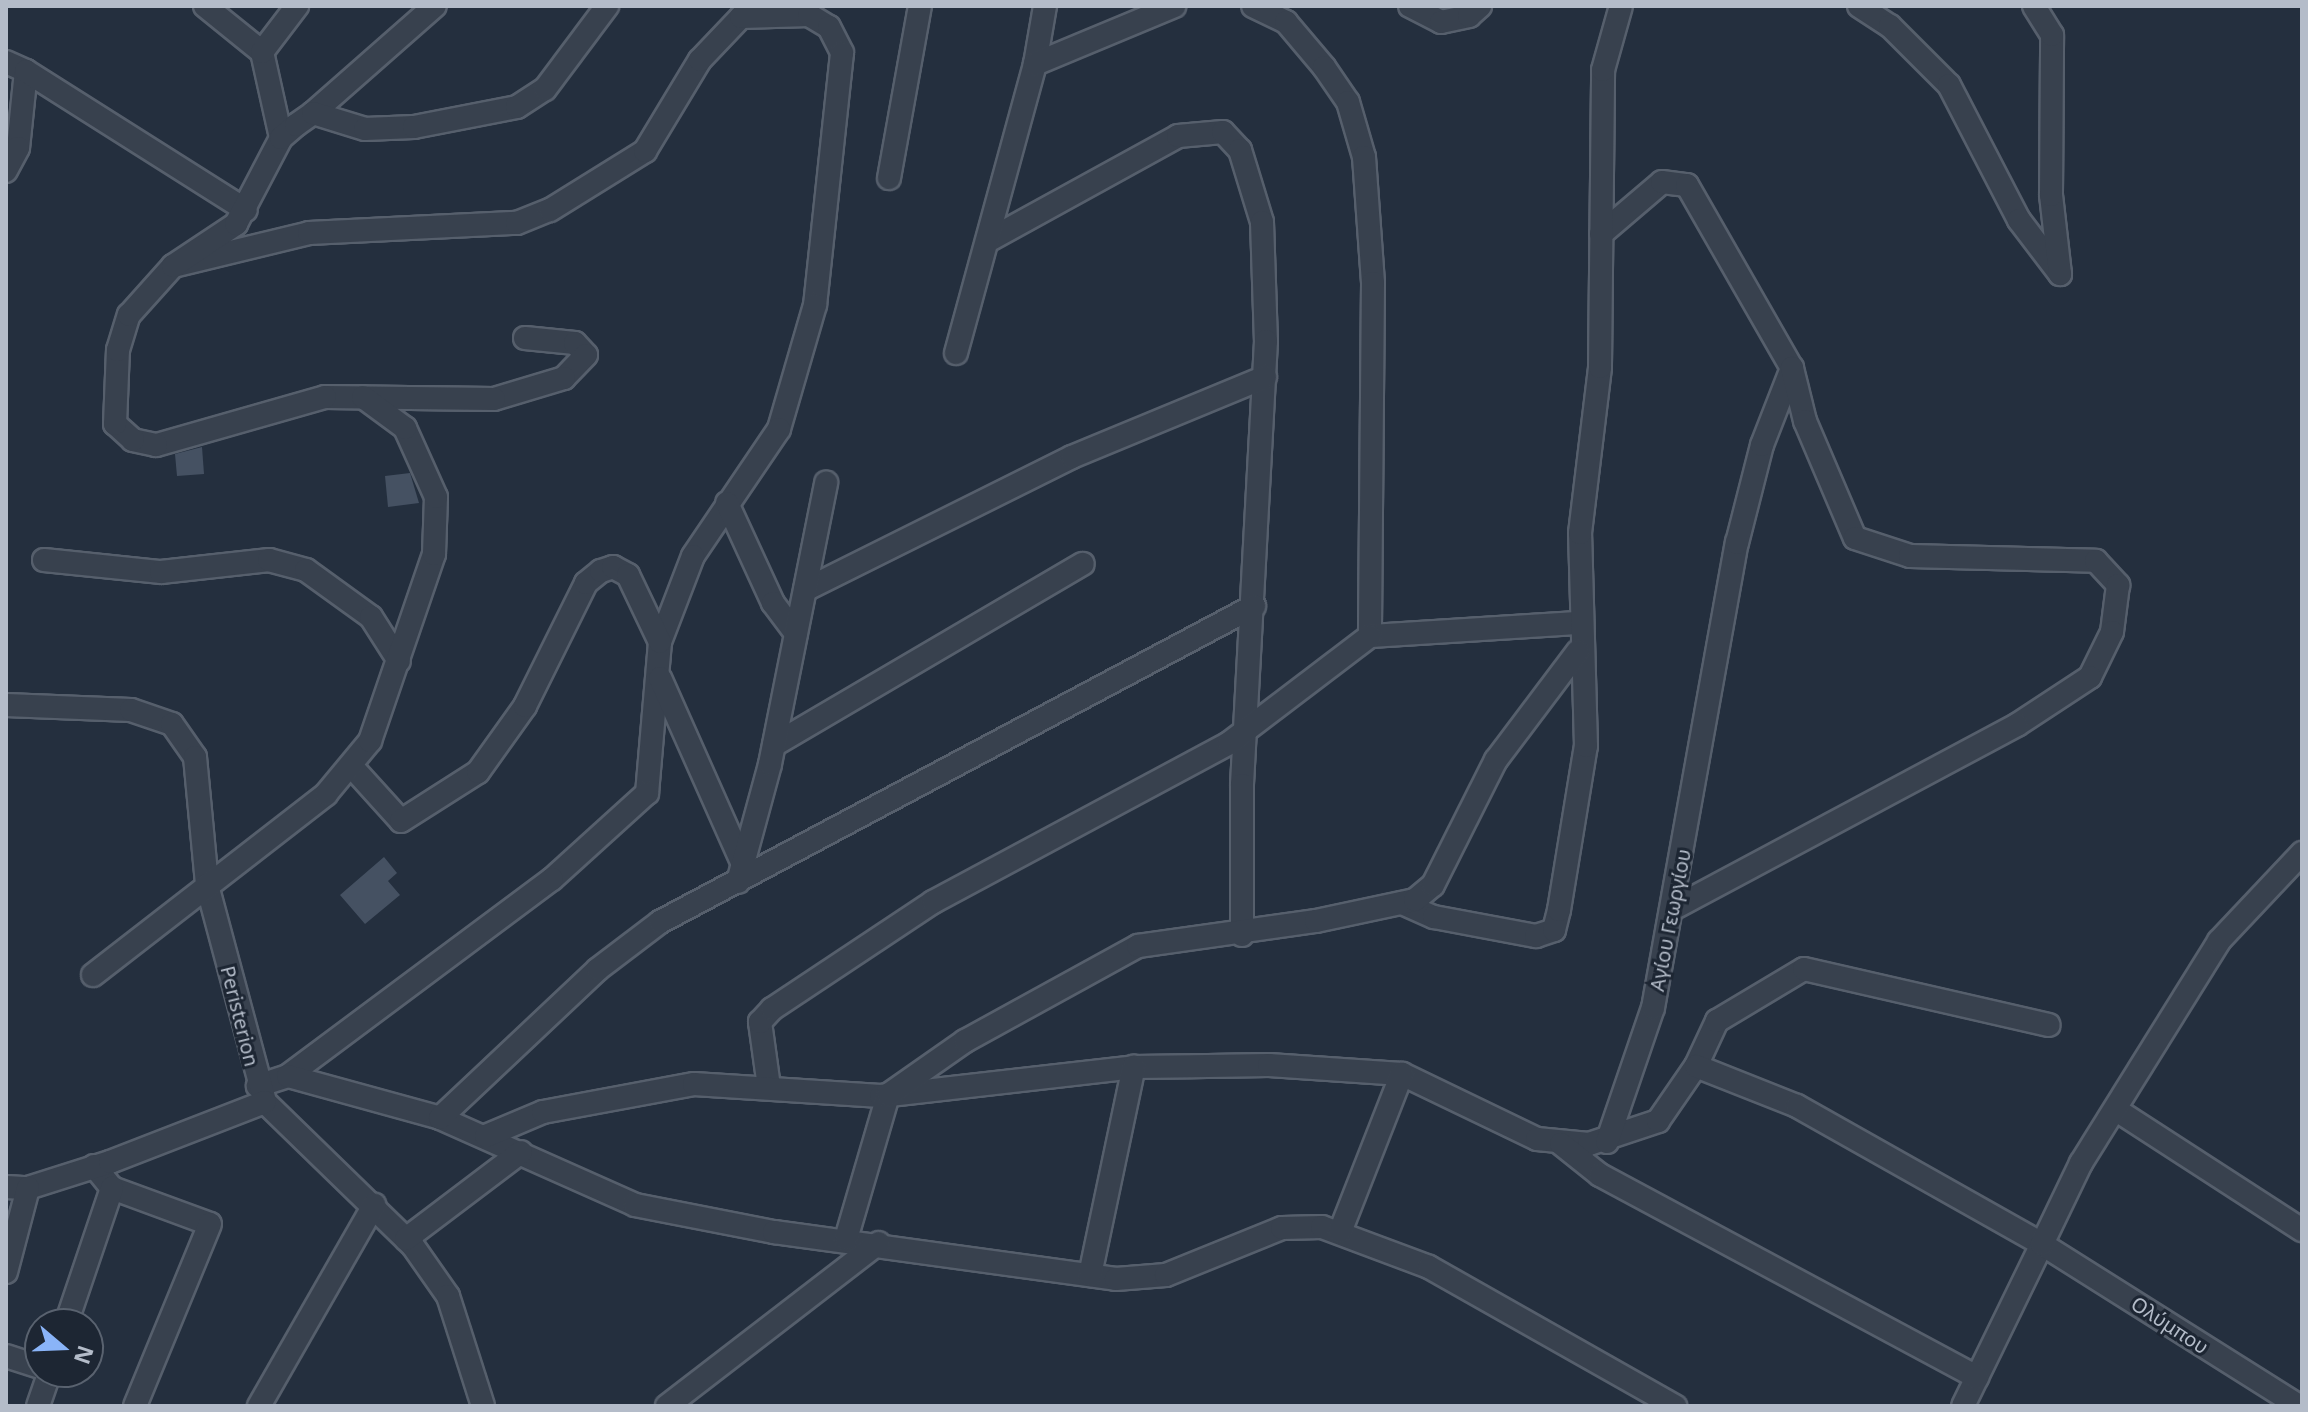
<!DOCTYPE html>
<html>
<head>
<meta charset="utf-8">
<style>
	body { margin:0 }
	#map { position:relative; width:2308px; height:1412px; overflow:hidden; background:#242f3e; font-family:"Noto Sans",sans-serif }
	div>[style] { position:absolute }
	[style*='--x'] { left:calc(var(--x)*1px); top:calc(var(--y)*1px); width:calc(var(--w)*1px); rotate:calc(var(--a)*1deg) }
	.building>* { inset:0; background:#455162 }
	.roads { filter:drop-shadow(2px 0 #565f6c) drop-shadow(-2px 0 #565f6c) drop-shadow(0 2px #565f6c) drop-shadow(0 -2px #565f6c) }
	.minor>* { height:22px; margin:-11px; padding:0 11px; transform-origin:11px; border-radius:11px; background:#38414e }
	span { translate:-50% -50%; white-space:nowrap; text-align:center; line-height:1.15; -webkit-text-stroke:6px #1d2633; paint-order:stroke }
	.street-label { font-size:20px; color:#b4bcc9 }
	.frame { position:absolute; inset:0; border:8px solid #b4bcc9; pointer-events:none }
	.north { position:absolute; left:24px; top:1308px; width:80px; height:80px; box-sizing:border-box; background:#1d2633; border:2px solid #59626f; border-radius:50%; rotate:109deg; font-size:22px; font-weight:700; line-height:32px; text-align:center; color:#b4bcc9 }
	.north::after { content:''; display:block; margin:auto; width:28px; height:36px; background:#8ab4f8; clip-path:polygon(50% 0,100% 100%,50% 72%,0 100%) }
</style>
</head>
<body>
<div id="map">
	<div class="building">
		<i style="clip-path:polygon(202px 447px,204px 474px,177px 476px,175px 454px)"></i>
		<i style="clip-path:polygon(410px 473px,419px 503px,388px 507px,385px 476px)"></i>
		<i style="clip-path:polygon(384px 857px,397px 873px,388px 881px,400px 895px,365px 924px,340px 895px)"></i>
	</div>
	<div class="roads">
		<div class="minor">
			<i style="--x:205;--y:6;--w:73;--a:38.9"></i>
			<i style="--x:262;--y:52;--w:88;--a:77.5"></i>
			<i style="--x:1253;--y:6;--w:37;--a:26"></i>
			<i style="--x:1286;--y:22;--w:59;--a:49.8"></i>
			<i style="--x:1324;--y:67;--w:42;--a:55.6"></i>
			<i style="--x:1348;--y:102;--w:57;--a:73.8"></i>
			<i style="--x:1364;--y:157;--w:126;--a:85.9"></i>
			<i style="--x:1373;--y:283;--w:353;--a:90.5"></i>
			<i style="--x:1370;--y:636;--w:208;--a:-3.6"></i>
			<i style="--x:1410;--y:6;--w:35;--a:27"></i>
			<i style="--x:1441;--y:22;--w:29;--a:-12"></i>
			<i style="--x:1469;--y:16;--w:15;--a:-42"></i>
			<i style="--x:1859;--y:6;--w:37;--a:33"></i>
			<i style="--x:1890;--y:26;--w:83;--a:45"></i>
			<i style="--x:1949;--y:85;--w:152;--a:62.6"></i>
			<i style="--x:2019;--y:220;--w:68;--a:52.8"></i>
			<i style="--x:2060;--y:274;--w:80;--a:-96.5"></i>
			<i style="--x:2051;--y:195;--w:160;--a:-89.6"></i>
			<i style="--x:2052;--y:35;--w:34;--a:-122"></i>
			<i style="--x:262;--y:52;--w:58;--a:-52.7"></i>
			<i style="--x:6;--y:62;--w:22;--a:24"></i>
			<i style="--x:26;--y:71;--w:77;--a:95.9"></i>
			<i style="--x:18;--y:148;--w:26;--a:118"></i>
			<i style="--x:1035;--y:64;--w:59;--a:-80.2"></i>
			<i style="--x:26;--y:71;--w:260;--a:32.3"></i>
			<i style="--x:313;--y:113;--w:162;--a:-41.3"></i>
			<i style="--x:889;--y:178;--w:175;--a:-79.8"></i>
			<i style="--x:1601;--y:234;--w:80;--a:-40.4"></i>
			<i style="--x:1662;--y:182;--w:25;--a:7"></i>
			<i style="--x:1687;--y:185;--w:211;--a:60.2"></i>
			<i style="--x:991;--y:239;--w:213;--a:-28.8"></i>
			<i style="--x:1178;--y:136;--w:45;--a:-5.1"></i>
			<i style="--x:1223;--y:132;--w:25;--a:47"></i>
			<i style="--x:1240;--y:150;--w:75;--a:73"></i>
			<i style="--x:1262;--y:222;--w:119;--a:88.1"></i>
			<i style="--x:1266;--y:341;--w:445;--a:93.1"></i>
			<i style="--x:1242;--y:785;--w:150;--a:90"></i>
			<i style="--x:173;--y:266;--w:140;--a:-13.6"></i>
			<i style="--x:309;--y:233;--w:208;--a:-2.8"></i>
			<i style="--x:517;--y:223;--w:35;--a:-22"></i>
			<i style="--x:550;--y:210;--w:112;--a:-31.8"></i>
			<i style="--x:645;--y:151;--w:106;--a:-58.9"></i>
			<i style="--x:700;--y:60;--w:59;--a:-46.4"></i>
			<i style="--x:741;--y:17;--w:68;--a:-1.7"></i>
			<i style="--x:809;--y:15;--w:23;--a:31"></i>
			<i style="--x:829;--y:27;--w:29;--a:63"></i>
			<i style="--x:842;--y:53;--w:253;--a:96.1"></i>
			<i style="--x:815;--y:305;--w:129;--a:106.2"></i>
			<i style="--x:779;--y:429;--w:153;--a:124.1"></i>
			<i style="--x:693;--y:556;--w:92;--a:111"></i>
			<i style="--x:660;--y:642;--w:152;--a:94.9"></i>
			<i style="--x:647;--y:793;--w:128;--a:137.8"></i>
			<i style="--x:552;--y:879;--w:329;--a:143.3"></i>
			<i style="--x:288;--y:1076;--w:32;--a:162"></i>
			<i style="--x:525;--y:338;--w:50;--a:5.7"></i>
			<i style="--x:575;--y:343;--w:16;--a:47"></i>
			<i style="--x:586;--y:355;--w:32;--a:134"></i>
			<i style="--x:564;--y:378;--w:73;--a:163.3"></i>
			<i style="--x:494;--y:399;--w:169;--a:-179.3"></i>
			<i style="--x:325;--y:397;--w:176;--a:164.1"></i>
			<i style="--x:156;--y:445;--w:24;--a:-168"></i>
			<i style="--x:133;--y:440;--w:24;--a:-138"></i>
			<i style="--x:115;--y:424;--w:74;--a:-87.7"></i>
			<i style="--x:118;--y:350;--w:37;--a:-73"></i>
			<i style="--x:129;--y:315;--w:66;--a:-48.1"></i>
			<i style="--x:173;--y:266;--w:76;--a:-33.7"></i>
			<i style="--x:236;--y:224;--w:97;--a:-62.4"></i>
			<i style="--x:281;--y:138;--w:20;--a:-41"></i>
			<i style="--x:296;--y:125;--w:21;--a:-35"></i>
			<i style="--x:313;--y:113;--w:54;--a:17.1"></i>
			<i style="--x:365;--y:129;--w:49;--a:-2.3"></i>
			<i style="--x:414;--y:127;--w:105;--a:-11"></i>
			<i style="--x:517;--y:107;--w:33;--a:-33"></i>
			<i style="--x:545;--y:89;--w:104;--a:-53.2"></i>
			<i style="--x:956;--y:353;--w:300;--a:-74.7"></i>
			<i style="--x:1035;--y:64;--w:151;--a:-22.6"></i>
			<i style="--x:727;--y:503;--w:110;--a:65.3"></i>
			<i style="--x:773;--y:603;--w:38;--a:53"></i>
			<i style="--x:44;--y:560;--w:118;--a:5.9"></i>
			<i style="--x:161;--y:572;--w:109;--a:-6.3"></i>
			<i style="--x:269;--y:560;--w:38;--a:15"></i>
			<i style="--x:306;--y:570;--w:80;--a:35.9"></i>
			<i style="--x:371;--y:617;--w:52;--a:57.5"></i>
			<i style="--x:805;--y:590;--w:298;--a:-26.5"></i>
			<i style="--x:1072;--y:457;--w:209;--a:-22.5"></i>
			<i style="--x:660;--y:678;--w:207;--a:66"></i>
			<i style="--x:6;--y:705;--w:125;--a:2.3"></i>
			<i style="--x:131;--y:710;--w:43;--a:18.9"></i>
			<i style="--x:172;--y:724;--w:40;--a:55.1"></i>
			<i style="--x:195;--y:757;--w:129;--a:84.6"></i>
			<i style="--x:207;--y:885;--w:225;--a:75"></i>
			<i style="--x:265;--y:1102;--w:206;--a:44.2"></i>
			<i style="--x:413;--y:1246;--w:61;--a:55"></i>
			<i style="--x:448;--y:1296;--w:115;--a:72.3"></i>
			<i style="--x:774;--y:745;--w:358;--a:-30.4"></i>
			<i style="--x:354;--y:769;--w:70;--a:47.9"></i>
			<i style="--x:401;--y:821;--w:91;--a:-32.5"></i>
			<i style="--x:478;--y:772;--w:81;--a:-54.5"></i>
			<i style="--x:525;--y:706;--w:137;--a:-63.6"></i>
			<i style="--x:586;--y:583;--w:19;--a:-39"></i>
			<i style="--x:601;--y:571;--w:13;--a:-18"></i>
			<i style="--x:613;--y:567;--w:17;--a:28"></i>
			<i style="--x:628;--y:575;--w:74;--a:64.5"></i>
			<i style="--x:738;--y:882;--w:122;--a:-74.8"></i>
			<i style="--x:770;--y:764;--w:287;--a:-78.7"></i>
			<i style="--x:1402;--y:903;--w:35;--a:24"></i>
			<i style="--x:1434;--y:917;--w:104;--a:10.6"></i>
			<i style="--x:1536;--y:936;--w:19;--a:-18"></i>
			<i style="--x:1554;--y:930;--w:21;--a:-76"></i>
			<i style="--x:1559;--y:910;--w:166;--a:-80.7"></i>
			<i style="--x:1586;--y:746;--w:213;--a:-91.6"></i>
			<i style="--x:1580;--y:533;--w:167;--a:-83.1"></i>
			<i style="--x:1600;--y:367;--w:297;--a:-89.4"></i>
			<i style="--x:1603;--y:70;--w:66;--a:-74.3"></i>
			<i style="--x:93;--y:975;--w:295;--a:-37.8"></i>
			<i style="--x:326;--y:794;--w:69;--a:-50.3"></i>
			<i style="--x:370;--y:741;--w:198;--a:-71.1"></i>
			<i style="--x:434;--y:554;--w:57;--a:-88"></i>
			<i style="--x:436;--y:497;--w:76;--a:-114.2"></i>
			<i style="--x:405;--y:428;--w:52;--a:-143.6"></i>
			<i style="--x:1696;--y:1066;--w:50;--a:-65"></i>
			<i style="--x:1717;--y:1021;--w:101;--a:-30.9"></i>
			<i style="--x:1804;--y:969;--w:251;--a:12.9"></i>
			<i style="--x:288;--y:1076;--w:158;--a:15.4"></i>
			<i style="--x:440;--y:1118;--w:214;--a:24"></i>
			<i style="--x:635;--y:1205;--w:142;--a:11"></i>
			<i style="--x:774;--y:1232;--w:345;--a:7.8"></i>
			<i style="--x:1116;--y:1279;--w:50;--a:-4.6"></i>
			<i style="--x:1166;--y:1275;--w:125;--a:-22.1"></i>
			<i style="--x:1282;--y:1228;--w:40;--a:-1.4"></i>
			<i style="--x:1322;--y:1227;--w:114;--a:20.5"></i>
			<i style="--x:1429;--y:1267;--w:283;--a:29.5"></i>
			<i style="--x:769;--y:1087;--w:66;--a:-97.9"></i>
			<i style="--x:760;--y:1022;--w:18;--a:-47"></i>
			<i style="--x:772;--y:1009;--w:193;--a:-33.6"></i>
			<i style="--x:933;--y:902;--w:336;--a:-28.2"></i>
			<i style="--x:1229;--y:743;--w:177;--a:-37.2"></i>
			<i style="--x:2118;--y:1111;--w:219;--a:32.9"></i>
			<i style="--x:440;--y:1118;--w:217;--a:-43.3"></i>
			<i style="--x:598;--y:969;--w:78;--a:-37.2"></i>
			<i style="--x:660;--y:922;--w:673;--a:-28.01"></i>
			<i style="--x:486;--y:1136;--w:62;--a:-22.8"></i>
			<i style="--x:543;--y:1112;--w:154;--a:-10.5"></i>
			<i style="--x:694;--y:1084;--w:187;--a:3.7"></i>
			<i style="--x:881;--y:1096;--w:255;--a:-6.5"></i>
			<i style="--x:1134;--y:1067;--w:135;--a:-0.8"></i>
			<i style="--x:1269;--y:1065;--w:133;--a:3.9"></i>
			<i style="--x:1402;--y:1074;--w:150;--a:25.7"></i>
			<i style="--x:1537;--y:1139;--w:52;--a:5.5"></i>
			<i style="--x:1589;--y:1144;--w:73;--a:-18.4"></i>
			<i style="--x:1658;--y:1121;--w:67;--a:-55.4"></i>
			<i style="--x:1696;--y:1066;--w:109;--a:21.6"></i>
			<i style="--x:1797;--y:1106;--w:281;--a:29.4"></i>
			<i style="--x:2042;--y:1244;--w:180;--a:116"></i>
			<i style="--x:1607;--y:1142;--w:142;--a:-71.1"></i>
			<i style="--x:1653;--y:1008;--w:473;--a:-79.8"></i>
			<i style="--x:1737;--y:543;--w:101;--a:-75.7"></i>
			<i style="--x:1762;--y:445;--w:83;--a:-68.7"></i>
			<i style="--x:1792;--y:368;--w:55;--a:76.2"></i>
			<i style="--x:1805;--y:421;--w:127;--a:66.9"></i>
			<i style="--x:1855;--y:538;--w:58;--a:18.1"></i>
			<i style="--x:1910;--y:556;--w:186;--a:1.5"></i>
			<i style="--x:2096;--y:561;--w:33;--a:47"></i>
			<i style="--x:2118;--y:585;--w:47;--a:97.3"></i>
			<i style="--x:2112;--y:632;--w:50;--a:116.1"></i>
			<i style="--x:2090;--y:677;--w:87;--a:146.7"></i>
			<i style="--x:2017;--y:725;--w:391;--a:151.9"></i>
			<i style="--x:1561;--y:1144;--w:50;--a:38.5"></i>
			<i style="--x:1600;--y:1175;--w:428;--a:28.2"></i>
			<i style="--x:94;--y:1166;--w:28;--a:51"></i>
			<i style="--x:112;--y:1188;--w:104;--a:20.2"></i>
			<i style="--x:210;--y:1224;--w:197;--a:112.4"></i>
			<i style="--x:6;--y:1187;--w:22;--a:3"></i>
			<i style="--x:28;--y:1188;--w:86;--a:-17.6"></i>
			<i style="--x:110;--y:1162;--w:166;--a:-21.2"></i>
			<i style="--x:1340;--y:1232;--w:170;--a:-68.6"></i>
			<i style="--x:406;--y:1239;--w:144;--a:-37.1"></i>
			<i style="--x:846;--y:1239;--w:150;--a:-73.7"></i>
			<i style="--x:888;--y:1095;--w:94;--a:-35"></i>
			<i style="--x:965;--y:1041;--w:197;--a:-28.8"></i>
			<i style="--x:1138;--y:946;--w:180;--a:-8"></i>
			<i style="--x:1316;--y:921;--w:101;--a:-12"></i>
			<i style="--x:1415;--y:900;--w:23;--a:-40"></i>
			<i style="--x:1433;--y:885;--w:140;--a:-63.3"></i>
			<i style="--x:1496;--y:760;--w:136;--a:-53"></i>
			<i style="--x:6;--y:1272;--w:87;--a:-75.3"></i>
			<i style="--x:1090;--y:1275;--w:213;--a:-78.1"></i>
			<i style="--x:66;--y:1324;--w:144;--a:-71.3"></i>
			<i style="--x:6;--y:1356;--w:36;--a:18"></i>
			<i style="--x:38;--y:1406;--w:36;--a:-71"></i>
			<i style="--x:259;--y:1406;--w:232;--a:-60.2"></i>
			<i style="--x:667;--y:1406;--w:267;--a:-37.6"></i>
			<i style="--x:2299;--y:1406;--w:304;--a:-147.8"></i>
			<i style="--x:2042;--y:1244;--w:90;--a:-64.3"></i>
			<i style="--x:2081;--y:1163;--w:261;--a:-58.1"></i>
			<i style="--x:2219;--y:941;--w:121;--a:-46.7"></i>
		</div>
	</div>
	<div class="street-label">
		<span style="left:1670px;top:920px;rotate:-79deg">Αγίου Γεωργίου</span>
		<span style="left:240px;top:1016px;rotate:76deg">Peristerion</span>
		<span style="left:2170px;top:1325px;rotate:33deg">Ολύμπου</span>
	</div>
	<div class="frame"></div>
	<div class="north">N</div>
</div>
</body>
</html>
